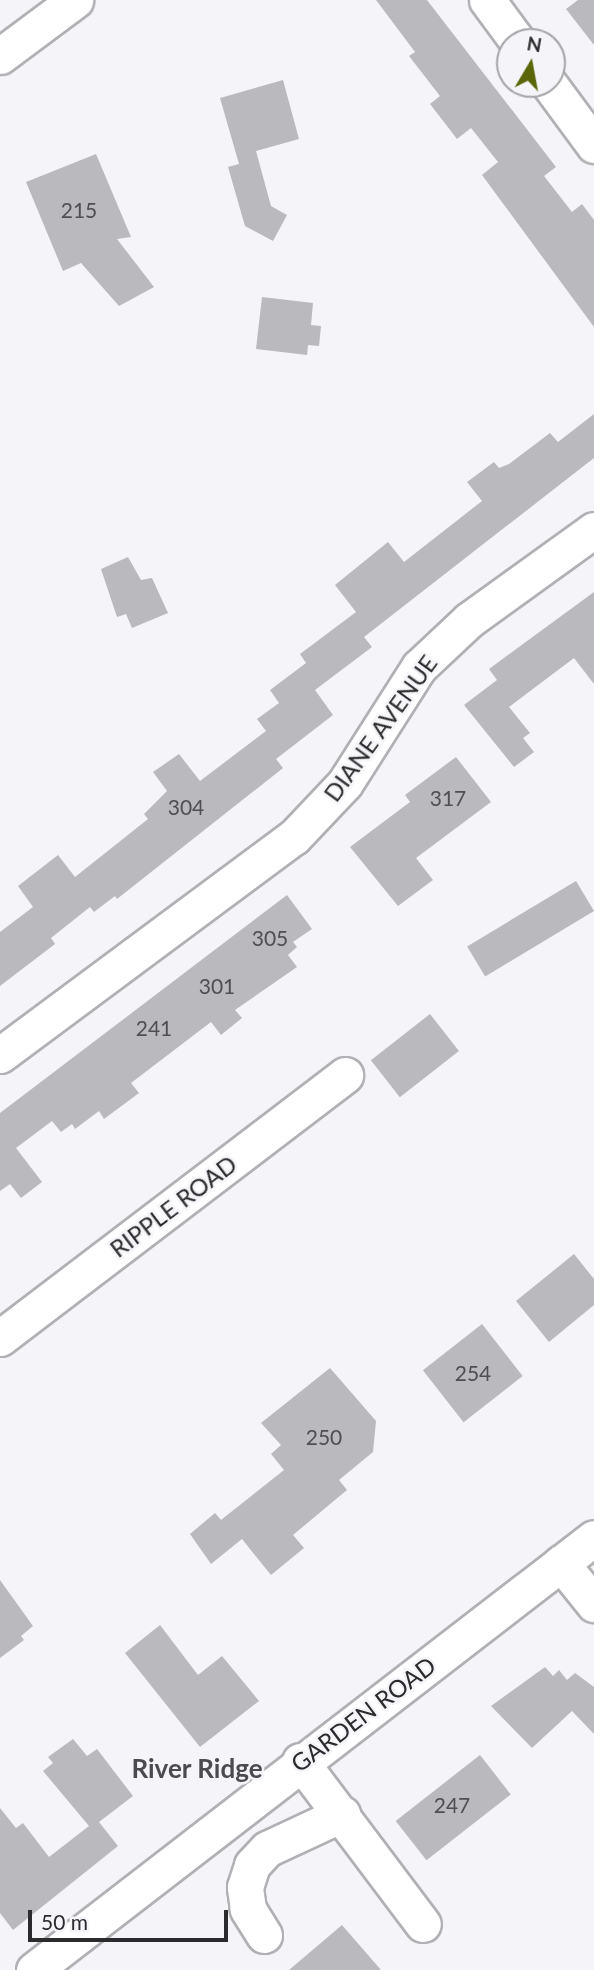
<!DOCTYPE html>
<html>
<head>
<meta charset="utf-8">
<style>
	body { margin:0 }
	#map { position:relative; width:594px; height:1970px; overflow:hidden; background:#f5f4f8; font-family:Lato,sans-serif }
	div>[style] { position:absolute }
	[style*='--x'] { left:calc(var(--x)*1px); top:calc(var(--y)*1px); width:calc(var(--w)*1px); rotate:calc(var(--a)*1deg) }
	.building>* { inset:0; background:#bab9be; transform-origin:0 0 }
	.roads { filter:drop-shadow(2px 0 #b1b0b4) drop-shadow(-2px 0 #b1b0b4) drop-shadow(0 2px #b1b0b4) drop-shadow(0 -2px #b1b0b4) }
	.minor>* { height:35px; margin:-17.5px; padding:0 17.5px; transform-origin:17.5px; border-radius:17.5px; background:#fff }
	span { translate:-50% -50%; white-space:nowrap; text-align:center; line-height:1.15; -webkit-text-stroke:5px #f5f4f8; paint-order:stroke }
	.number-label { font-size:21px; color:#4f4e50 }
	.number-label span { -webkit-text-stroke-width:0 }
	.street-label { font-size:24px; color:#2b2a2c }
	.neighbourhood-label { font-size:26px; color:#4b4a4e; font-weight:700 }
	.north { position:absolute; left:496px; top:28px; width:70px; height:70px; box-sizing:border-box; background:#f5f4f8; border:2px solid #a4a3a6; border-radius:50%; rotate:10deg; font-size:19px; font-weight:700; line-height:28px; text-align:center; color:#2b2a2c }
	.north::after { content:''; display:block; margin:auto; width:24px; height:32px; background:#5a6609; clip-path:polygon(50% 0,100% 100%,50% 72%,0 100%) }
	.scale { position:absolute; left:28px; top:1910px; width:200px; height:32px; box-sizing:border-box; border:4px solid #2b2a2c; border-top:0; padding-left:9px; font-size:21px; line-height:24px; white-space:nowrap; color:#2b2a2c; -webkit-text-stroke:5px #f5f4f8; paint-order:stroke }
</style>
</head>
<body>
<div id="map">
	<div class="building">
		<i style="clip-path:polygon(376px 0,427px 0,556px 167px,544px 176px,572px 212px,582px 204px,594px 220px,594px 327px,482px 175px,498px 162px,471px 128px,457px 139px,430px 104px,440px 96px,409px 56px,415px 52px)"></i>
		<i style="clip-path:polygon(578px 0,594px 0,594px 45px,566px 9px)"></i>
		<i style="clip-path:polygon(283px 80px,299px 139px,256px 151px,271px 206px,287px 215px,273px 241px,245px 226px,228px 167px,239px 164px,220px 98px)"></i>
		<i style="clip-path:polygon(96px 154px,131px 237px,117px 239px,154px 287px,119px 306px,81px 263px,63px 271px,26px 182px)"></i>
		<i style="clip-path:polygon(262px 297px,313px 303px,311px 325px,321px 326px,319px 346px,308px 345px,307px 355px,256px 349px)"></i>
		<i style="clip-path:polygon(594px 414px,594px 458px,364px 637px,372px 647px,315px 690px,333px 715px,276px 759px,283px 768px,117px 899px,115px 896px,94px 912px,90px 907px,51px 938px,55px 944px,0 986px,0 932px,33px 907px,18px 886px,58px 855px,75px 877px,148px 819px,144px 814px,167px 791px,153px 772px,179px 754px,200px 781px,266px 731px,257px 719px,279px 703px,270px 690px,306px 663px,300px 654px,356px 612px,335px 585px,388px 542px,404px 562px,482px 501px,467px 482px,494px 462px,499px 468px,509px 464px,550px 433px,558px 442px)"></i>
		<i style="clip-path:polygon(128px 557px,141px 580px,152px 578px,168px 613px,132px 628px,126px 614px,117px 617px,101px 569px)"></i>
		<i style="clip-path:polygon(594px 592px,594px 684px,574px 658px,509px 707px,530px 733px,523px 738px,534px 752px,514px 767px,464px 705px,497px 680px,489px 669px)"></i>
		<i style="clip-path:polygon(456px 757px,491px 802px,416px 858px,433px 880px,398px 906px,350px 847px,410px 802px,405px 795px)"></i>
		<i style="left:576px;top:881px;width:35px;height:127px;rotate:59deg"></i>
		<i style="clip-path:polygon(287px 895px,312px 929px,293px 942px,297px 947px,288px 955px,297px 967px,235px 1010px,242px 1018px,221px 1035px,211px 1022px,131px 1083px,139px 1093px,104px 1119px,99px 1111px,75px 1129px,72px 1124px,61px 1132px,52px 1121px,16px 1148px,42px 1182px,21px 1198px,10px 1184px,0 1191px,0 1113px)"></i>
		<i style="left:430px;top:1014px;width:47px;height:75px;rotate:52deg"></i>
		<i style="clip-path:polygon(574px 1254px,594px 1279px,594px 1305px,549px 1342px,516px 1301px)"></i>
		<i style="left:482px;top:1324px;width:66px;height:75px;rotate:52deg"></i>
		<i style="clip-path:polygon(330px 1368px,376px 1421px,373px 1452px,339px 1480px,347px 1490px,293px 1535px,304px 1548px,271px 1575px,242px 1539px,211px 1564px,190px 1534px,215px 1513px,221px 1520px,284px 1470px,271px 1454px,281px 1445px,261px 1423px)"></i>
		<i style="clip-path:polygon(0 1580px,33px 1626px,21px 1636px,24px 1640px,0 1658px)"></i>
		<i style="clip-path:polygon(160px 1625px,198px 1675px,222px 1656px,259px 1701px,200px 1747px,125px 1653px)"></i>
		<i style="clip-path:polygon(545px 1667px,553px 1676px,559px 1670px,567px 1680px,575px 1673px,594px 1687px,594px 1734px,572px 1711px,532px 1748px,491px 1706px)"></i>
		<i style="clip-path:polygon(73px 1739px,87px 1756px,97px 1749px,133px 1796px,99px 1822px,118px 1846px,13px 1930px,0 1913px,0 1808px,16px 1828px,23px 1823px,49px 1857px,89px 1826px,43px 1771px,53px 1763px,48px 1757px)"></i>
		<i style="left:480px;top:1755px;width:50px;height:107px;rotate:52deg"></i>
		<i style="clip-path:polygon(342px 1925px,381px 1970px,289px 1970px)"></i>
	</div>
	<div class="roads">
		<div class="minor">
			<i style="--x:487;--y:0;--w:52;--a:53.6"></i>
			<i style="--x:0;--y:56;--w:94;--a:-36.7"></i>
			<i style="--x:549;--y:84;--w:76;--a:53.6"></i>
			<i style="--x:0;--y:1055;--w:366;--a:-36.6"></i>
			<i style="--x:294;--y:837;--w:74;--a:-46.6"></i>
			<i style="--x:345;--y:783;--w:138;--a:-57.5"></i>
			<i style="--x:419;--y:667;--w:69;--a:-43.2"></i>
			<i style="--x:469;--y:620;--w:154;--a:-35.8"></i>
			<i style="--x:0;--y:1338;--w:434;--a:-37.3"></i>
			<i style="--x:561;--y:1563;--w:53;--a:51.2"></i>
			<i style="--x:300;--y:1761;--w:204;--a:53"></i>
			<i style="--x:264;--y:1935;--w:31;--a:-122"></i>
			<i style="--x:248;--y:1909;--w:22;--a:-98"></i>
			<i style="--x:245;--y:1887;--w:23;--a:-72"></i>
			<i style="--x:252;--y:1865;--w:22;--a:-47"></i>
			<i style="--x:267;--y:1849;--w:83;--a:-25"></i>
			<i style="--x:34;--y:1970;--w:707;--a:-37.65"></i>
		</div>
	</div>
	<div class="number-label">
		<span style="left:79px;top:210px">215</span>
		<span style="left:448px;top:798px">317</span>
		<span style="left:186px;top:807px">304</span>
		<span style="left:270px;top:938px">305</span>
		<span style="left:217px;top:986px">301</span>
		<span style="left:154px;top:1028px">241</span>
		<span style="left:473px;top:1373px">254</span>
		<span style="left:324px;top:1437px">250</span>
		<span style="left:452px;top:1805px">247</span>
	</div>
	<div class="street-label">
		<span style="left:380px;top:728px;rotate:-54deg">DIANE AVENUE</span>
		<span style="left:173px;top:1206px;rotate:-37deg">RIPPLE ROAD</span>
		<span style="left:363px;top:1714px;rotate:-37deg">GARDEN ROAD</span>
	</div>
	<div class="neighbourhood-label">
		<span style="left:197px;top:1769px">River Ridge</span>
	</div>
	<div class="north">N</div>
	<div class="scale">50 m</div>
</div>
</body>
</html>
